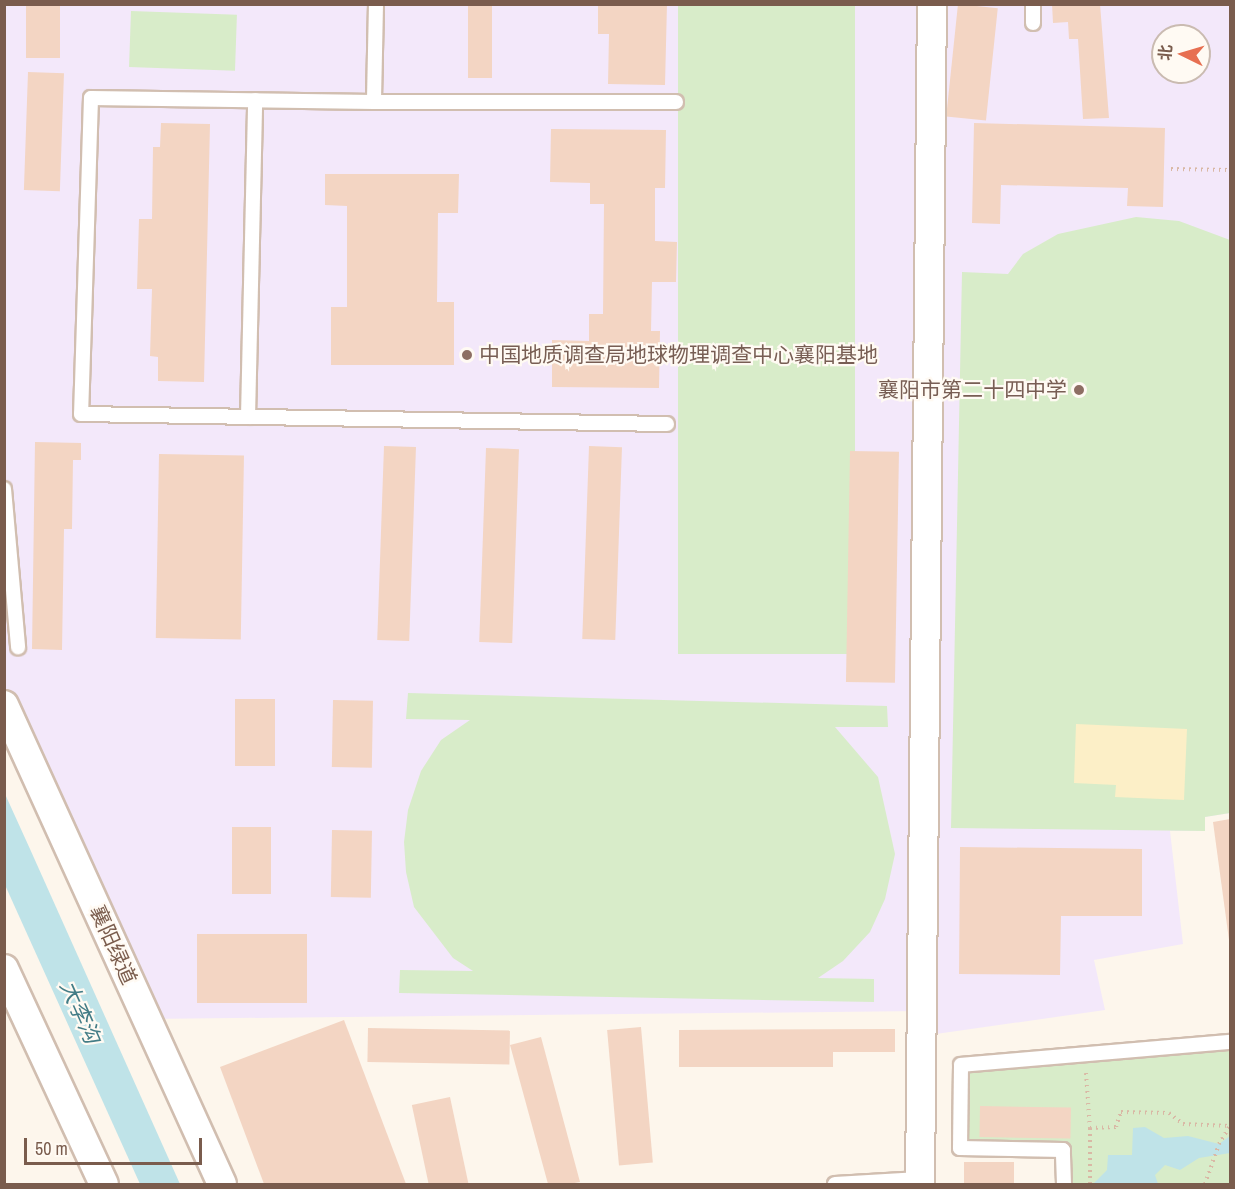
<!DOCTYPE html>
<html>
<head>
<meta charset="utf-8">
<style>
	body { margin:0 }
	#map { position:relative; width:1235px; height:1189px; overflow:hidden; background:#fdf6ec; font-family:"Archivo Narrow","Noto Sans SC",sans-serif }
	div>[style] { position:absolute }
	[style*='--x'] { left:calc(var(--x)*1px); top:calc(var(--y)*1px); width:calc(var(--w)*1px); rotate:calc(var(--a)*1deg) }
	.education>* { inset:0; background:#f3e8fa }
	.green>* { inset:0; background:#d8ecc9; transform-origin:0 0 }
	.sand>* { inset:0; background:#fcefc7 }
	.water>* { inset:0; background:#bfe3e8 }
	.building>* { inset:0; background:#f3d5c3; transform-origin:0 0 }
	.path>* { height:4px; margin-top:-2px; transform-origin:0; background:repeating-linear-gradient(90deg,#d9b8a5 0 1.5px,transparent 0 6px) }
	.roads { filter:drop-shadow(2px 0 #d1beb0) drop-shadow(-2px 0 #d1beb0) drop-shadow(0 2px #d1beb0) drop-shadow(0 -2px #d1beb0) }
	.lane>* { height:14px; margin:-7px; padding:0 7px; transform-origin:7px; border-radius:7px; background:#fff }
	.street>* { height:28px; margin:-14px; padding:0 14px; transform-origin:14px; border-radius:14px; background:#fff }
	.dots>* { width:16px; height:16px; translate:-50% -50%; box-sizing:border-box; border:3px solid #fffaf3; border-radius:50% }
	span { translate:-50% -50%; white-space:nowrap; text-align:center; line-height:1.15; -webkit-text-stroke:4.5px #fffaf3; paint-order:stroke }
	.education-label { font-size:21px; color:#785e54 }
	.left { translate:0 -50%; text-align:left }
	.right { translate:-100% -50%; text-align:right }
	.street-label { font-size:21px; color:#7a5c4d }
	.water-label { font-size:22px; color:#437c86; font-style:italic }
	.frame { position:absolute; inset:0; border:6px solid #7a5c4d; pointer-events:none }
	.north { position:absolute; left:1151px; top:24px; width:60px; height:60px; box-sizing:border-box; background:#fffaf3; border:2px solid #cabbb1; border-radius:50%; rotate:275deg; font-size:16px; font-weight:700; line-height:24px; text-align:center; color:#7a5c4d }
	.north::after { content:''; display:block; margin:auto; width:21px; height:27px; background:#e76f51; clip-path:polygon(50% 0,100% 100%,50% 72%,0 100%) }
	.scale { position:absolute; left:24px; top:1138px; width:178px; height:27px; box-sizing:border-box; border:3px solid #7a5c4d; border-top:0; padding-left:8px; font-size:18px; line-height:21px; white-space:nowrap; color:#7a5c4d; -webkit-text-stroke:4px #fffaf3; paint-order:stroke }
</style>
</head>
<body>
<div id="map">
	<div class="education">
		<i style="clip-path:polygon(evenodd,4px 5px,1230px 5px,1230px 813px,1205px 817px,1205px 831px,1170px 831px,1183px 944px,1094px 960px,1105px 1010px,922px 1036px,921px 1011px,146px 1019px,5px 705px,4px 5px,1163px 36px,1199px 36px,1199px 72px,1163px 72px,1163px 36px)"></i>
	</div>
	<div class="green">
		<i style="left:678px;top:5px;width:177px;height:649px"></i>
		<i style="left:131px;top:11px;width:106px;height:56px;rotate:2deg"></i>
		<i style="clip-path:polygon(1136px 217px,1179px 221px,1230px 240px,1230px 813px,1205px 817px,1205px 831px,951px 828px,962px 272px,1008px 274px,1023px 254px,1058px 234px)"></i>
		<i style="clip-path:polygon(408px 693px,887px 706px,888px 727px,835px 727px,878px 777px,895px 854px,885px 899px,870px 932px,843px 961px,818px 978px,874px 979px,874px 1002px,399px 993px,400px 970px,473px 971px,453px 958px,414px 907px,406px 872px,404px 842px,408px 810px,421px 771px,441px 740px,470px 720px,406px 719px)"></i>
		<i style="clip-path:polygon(1230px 1042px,1230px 1184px,1064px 1184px,1063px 1151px,960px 1148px,961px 1065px)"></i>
	</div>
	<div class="sand">
		<i style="clip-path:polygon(1076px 724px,1187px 729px,1184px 800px,1115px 797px,1116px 785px,1074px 783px)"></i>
	</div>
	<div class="water">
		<i style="clip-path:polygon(5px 794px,30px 849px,180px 1184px,140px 1184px,5px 885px)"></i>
		<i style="clip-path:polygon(1145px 1127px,1164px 1138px,1188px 1136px,1219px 1144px,1230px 1136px,1230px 1153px,1199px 1158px,1180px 1170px,1165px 1165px,1155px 1175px,1158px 1184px,1093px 1184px,1107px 1170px,1108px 1155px,1132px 1155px,1133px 1128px)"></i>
	</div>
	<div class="building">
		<i style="left:26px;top:4px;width:34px;height:54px"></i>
		<i style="left:468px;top:4px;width:24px;height:74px"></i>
		<i style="clip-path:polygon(598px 4px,667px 4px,665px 85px,608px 84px,609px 34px,598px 34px)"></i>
		<i style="left:958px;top:4px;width:40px;height:113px;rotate:6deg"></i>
		<i style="clip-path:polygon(1052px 4px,1100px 4px,1109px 118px,1083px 119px,1078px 39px,1069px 39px,1068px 22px,1053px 23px)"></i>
		<i style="left:28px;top:72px;width:36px;height:118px;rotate:2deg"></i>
		<i style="clip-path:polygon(161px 123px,210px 124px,204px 382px,158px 381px,158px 357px,150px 356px,152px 289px,137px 289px,139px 219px,152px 219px,153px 147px,160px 147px)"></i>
		<i style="clip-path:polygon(974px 123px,1165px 128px,1163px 207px,1127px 206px,1128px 188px,1001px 185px,1000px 224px,972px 223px)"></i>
		<i style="clip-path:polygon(551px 129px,666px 130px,665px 188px,655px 188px,655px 241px,677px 242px,676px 282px,652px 282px,651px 331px,660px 331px,659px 388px,552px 387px,552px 340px,589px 341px,589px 314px,603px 314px,604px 204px,590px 204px,590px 183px,550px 182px)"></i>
		<i style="clip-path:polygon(325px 174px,459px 174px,458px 213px,438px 213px,437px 302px,454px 302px,454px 365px,331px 365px,331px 307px,347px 307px,347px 206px,325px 205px)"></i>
		<i style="clip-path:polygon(35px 442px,81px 443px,81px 460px,73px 460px,72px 529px,64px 529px,62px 650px,32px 649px)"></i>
		<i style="left:384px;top:446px;width:32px;height:194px;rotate:2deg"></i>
		<i style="left:589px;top:446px;width:33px;height:193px;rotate:2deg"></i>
		<i style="left:486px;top:448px;width:33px;height:194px;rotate:2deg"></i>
		<i style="left:850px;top:451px;width:49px;height:231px;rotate:1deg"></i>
		<i style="left:159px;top:454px;width:85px;height:184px;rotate:1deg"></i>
		<i style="left:235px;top:699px;width:40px;height:67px"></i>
		<i style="left:333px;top:700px;width:40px;height:67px;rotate:1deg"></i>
		<i style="clip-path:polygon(1230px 819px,1230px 940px,1229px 940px,1213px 822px)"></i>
		<i style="left:232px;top:827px;width:39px;height:67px"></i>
		<i style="left:332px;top:830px;width:40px;height:67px;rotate:1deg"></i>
		<i style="clip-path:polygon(960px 847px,1142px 849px,1142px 916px,1061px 916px,1060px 975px,959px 974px)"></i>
		<i style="left:197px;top:934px;width:110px;height:69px"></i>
		<i style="clip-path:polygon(344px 1020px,406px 1184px,264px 1184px,220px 1067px)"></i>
		<i style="left:641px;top:1027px;width:136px;height:34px;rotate:85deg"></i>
		<i style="left:368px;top:1028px;width:142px;height:34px;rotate:1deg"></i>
		<i style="clip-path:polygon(895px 1029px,895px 1052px,833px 1052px,833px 1067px,679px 1067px,679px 1030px)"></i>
		<i style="clip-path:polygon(541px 1037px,580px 1182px,569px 1184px,548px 1184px,510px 1045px)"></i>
		<i style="left:450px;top:1097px;width:89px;height:39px;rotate:78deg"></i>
		<i style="left:980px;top:1106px;width:91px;height:31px;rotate:1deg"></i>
		<i style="left:1014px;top:1162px;width:22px;height:50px;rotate:90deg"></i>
	</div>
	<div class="path">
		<i style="--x:1171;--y:169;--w:59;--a:1"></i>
		<i style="--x:1086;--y:1073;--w:55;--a:85.8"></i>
		<i style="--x:1090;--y:1184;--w:56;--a:-90"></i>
		<i style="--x:1090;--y:1128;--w:26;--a:-2"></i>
		<i style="--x:1116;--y:1127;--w:16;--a:-72"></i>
		<i style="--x:1121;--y:1112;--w:48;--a:1.2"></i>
		<i style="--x:1169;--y:1113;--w:18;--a:38"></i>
		<i style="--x:1183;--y:1124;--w:47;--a:2.4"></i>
		<i style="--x:1205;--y:1184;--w:42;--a:-70.7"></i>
		<i style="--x:1219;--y:1144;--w:21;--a:-59"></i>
	</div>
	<div class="roads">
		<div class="lane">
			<i style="--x:376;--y:4;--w:98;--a:91.2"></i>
			<i style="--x:374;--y:102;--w:302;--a:0"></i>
			<i style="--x:1033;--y:23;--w:19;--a:-90"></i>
			<i style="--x:374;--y:102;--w:283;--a:-179.2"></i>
			<i style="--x:91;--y:98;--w:316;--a:91.8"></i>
			<i style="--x:81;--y:414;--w:586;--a:0.98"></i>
			<i style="--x:248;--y:417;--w:317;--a:-88.7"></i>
			<i style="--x:4;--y:489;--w:159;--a:84.9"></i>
			<i style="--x:835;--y:1184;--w:85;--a:-3.4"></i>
			<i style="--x:1064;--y:1184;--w:34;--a:-92"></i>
			<i style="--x:1063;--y:1150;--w:103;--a:-178.9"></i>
			<i style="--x:960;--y:1148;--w:83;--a:-89.3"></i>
			<i style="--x:961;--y:1065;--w:270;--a:-4.9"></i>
		</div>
		<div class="street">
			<i style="--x:4;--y:705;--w:526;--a:65.53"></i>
			<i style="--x:4;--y:969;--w:237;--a:65.1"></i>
			<i style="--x:920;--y:1184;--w:1180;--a:-89.42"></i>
		</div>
	</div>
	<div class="dots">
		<i style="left:467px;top:355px;background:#8d6e63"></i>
		<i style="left:1079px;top:390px;background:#8d6e63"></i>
	</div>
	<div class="education-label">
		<span class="left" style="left:479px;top:355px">中国地质调查局地球物理调查中心襄阳基地</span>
		<span class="right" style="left:1067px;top:390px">襄阳市第二十四中学</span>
	</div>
	<div class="street-label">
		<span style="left:113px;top:945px;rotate:66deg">襄阳绿道</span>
	</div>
	<div class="water-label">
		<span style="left:80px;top:1012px;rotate:66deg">大李沟</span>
	</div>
	<div class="frame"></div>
	<div class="north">北</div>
	<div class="scale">50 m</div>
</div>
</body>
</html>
